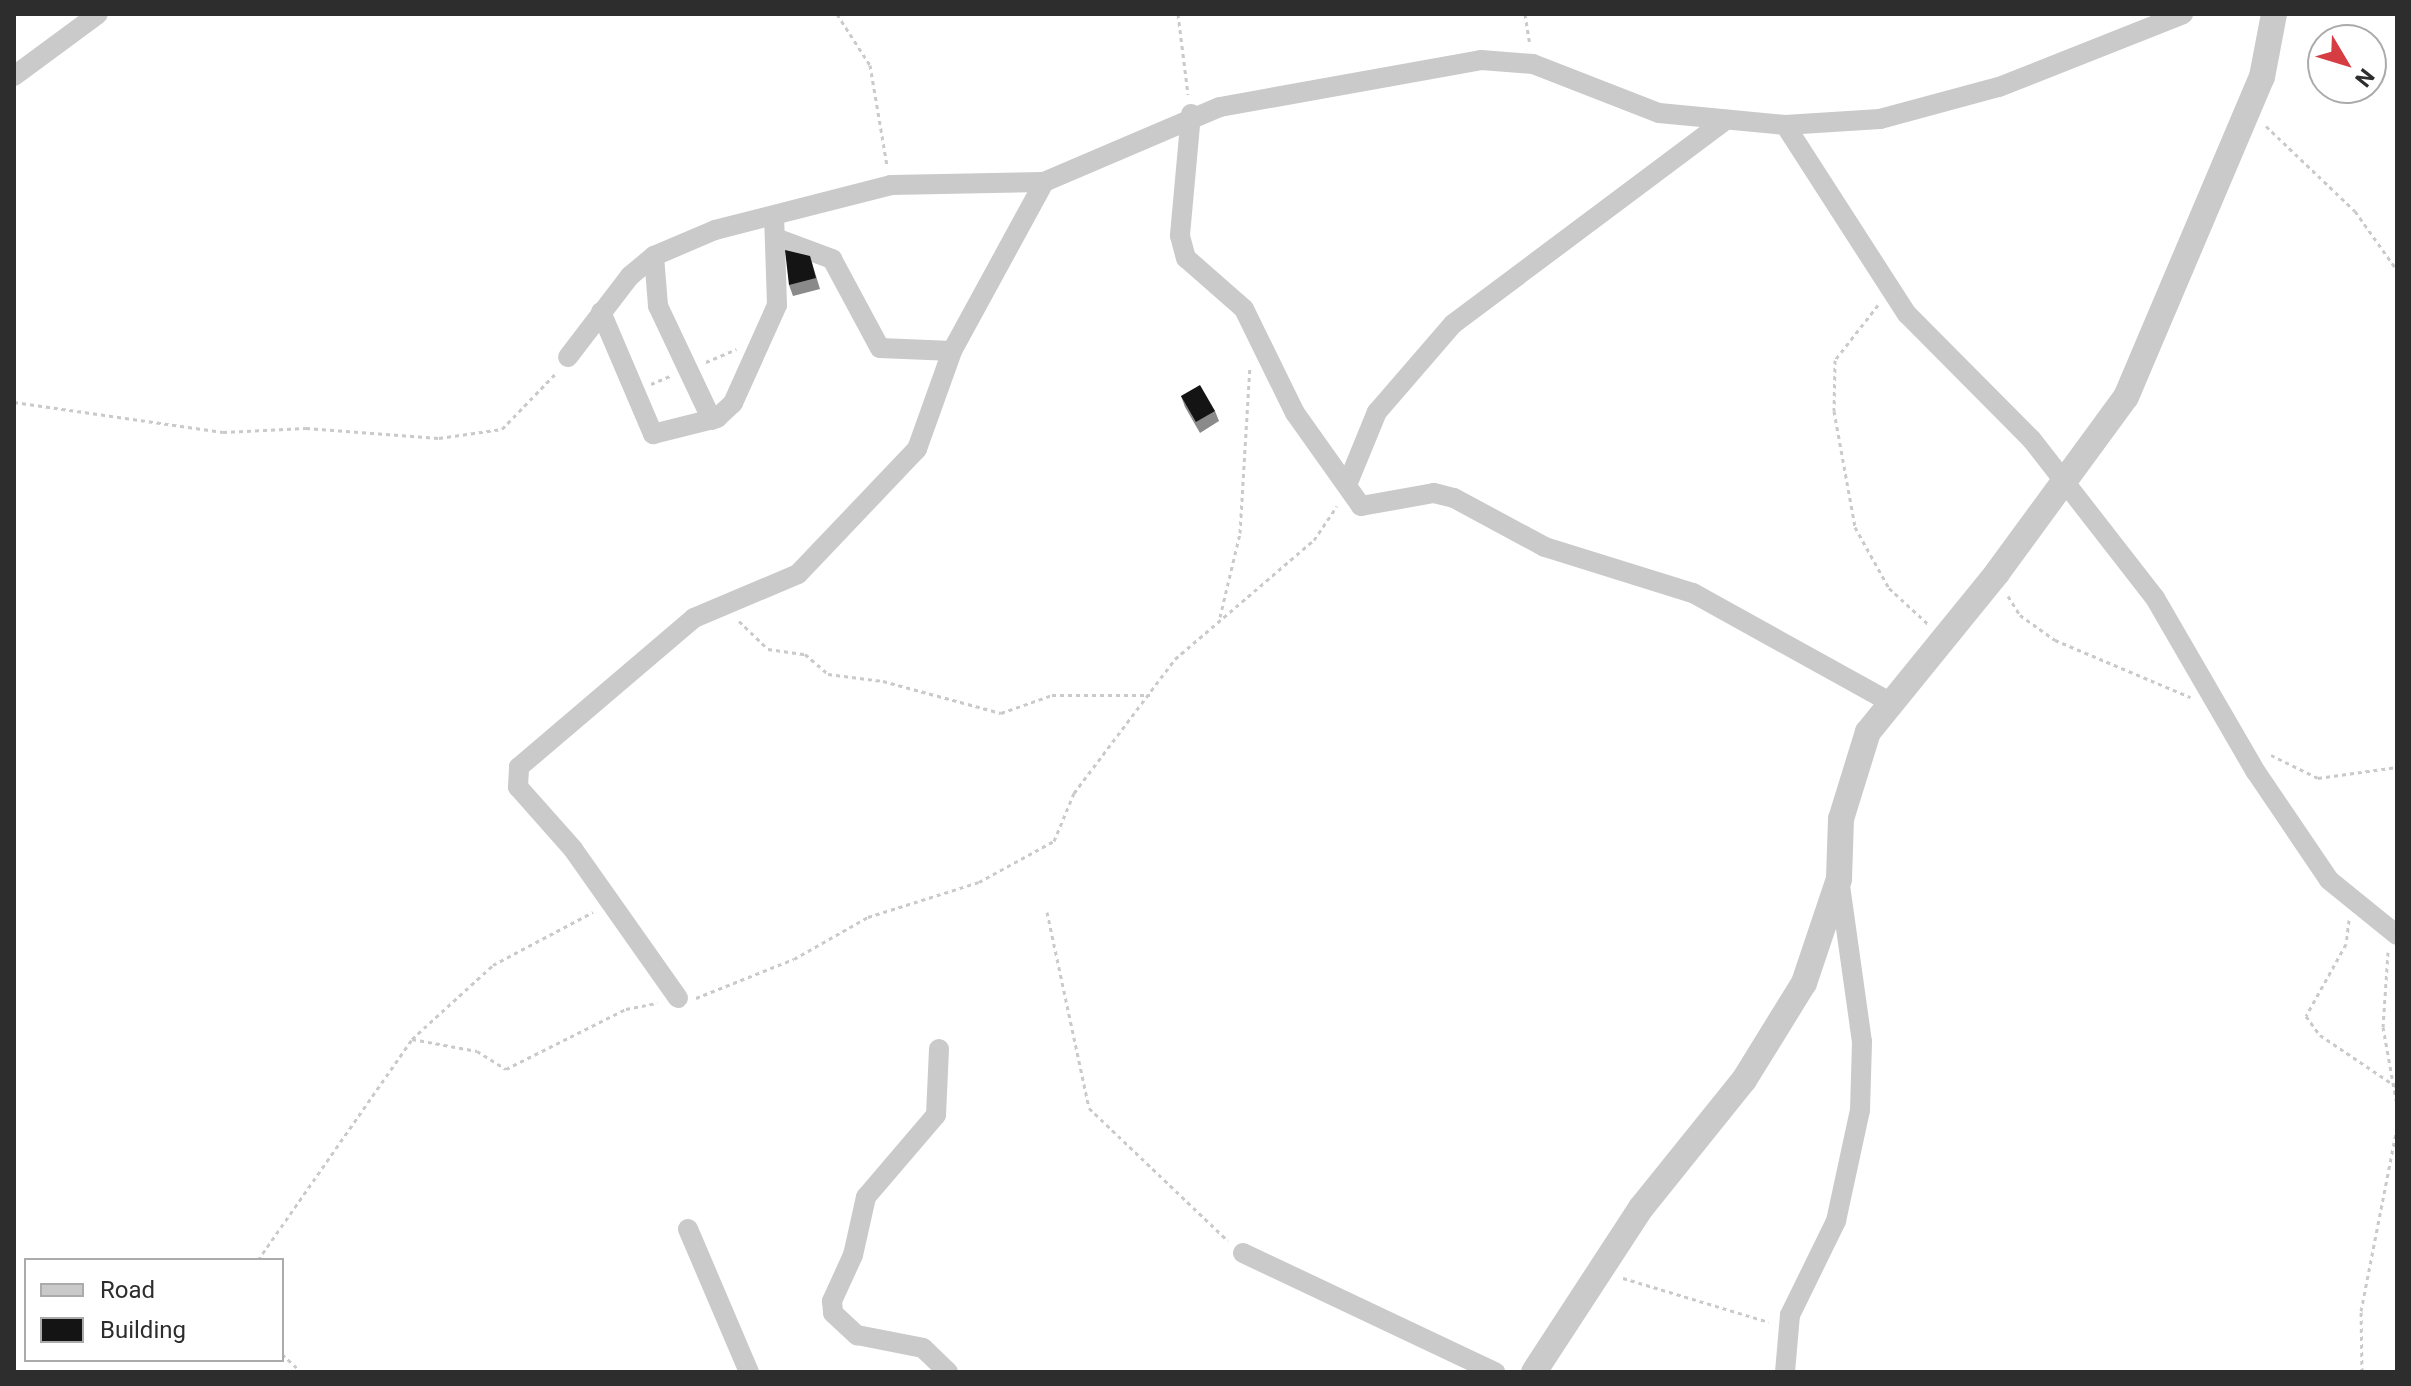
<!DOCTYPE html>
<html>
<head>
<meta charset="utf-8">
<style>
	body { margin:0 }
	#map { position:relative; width:2411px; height:1386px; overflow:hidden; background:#fff; font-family:Roboto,sans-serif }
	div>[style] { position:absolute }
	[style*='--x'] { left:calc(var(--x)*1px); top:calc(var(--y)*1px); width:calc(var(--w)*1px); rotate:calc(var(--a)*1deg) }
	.path>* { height:3px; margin-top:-1.5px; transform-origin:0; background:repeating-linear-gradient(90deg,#cacaca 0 4px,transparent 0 8px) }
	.minor>* { height:20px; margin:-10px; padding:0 10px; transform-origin:10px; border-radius:10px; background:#cacaca }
	.tertiary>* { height:26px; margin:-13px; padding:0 13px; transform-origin:13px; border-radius:13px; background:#cacaca }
	.wall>* { inset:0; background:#8a8a8a }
	.building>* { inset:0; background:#141414; transform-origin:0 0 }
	span { translate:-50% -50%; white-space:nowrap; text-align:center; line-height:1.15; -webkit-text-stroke:8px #fff; paint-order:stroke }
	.frame { position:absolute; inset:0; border:16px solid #2d2d2d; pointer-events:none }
	.legend { position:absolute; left:24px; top:1258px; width:260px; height:104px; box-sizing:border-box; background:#fff; border:2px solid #ababab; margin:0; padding:10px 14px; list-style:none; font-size:24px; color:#2d2d2d }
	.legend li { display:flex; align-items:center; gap:16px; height:40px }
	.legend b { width:40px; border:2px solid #ababab }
	.north { position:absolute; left:2307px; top:24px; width:80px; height:80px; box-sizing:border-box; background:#fff; border:2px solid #ababab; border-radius:50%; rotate:128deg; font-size:22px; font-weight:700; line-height:32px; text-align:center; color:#2d2d2d }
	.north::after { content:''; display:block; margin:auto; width:28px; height:36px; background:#d53d43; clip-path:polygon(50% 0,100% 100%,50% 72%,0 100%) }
</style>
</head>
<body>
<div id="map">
	<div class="path">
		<i style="--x:837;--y:14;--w:61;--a:57.1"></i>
		<i style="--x:870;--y:65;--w:101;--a:80.4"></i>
		<i style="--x:1178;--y:14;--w:81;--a:82.9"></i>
		<i style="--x:1525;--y:14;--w:30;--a:81"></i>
		<i style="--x:2266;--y:126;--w:123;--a:43.7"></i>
		<i style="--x:2355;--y:211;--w:72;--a:54.6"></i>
		<i style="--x:1878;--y:305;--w:70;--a:128"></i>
		<i style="--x:1835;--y:360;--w:51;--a:91.1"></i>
		<i style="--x:1834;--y:411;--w:118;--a:79.7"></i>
		<i style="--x:1855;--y:527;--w:70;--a:60.9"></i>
		<i style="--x:1889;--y:588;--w:53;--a:42.7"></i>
		<i style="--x:706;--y:362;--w:33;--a:-23"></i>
		<i style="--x:651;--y:384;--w:21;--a:-23"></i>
		<i style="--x:14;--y:402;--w:211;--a:8.2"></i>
		<i style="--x:223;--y:432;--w:83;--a:-2.8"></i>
		<i style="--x:306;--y:428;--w:133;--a:4.3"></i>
		<i style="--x:439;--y:438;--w:64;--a:-8.1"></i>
		<i style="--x:502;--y:429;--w:78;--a:-46"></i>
		<i style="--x:2008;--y:596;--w:22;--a:58"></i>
		<i style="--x:2020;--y:615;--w:43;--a:35.5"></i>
		<i style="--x:2055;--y:640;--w:147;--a:22.9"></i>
		<i style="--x:1220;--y:617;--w:86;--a:-76.6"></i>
		<i style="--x:1240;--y:533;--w:166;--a:-86.6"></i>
		<i style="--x:739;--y:621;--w:40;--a:44"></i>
		<i style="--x:768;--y:649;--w:37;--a:8"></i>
		<i style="--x:805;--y:654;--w:30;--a:41"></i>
		<i style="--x:828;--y:674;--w:55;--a:7.3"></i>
		<i style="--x:883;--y:681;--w:122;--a:15.2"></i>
		<i style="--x:1001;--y:713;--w:54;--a:-19.4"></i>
		<i style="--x:1052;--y:695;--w:98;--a:0"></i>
		<i style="--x:2271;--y:755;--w:52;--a:26.1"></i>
		<i style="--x:2318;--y:778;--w:80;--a:-7.9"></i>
		<i style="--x:1047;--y:912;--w:200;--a:77.9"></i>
		<i style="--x:1089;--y:1108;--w:192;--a:43.7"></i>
		<i style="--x:2349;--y:920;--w:24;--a:97"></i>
		<i style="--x:2346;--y:944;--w:82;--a:119.1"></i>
		<i style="--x:2306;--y:1016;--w:24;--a:54"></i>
		<i style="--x:2320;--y:1035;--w:93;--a:34"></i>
		<i style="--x:2388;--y:952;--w:75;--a:93.8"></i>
		<i style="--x:2383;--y:1027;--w:79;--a:79.8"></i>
		<i style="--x:696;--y:998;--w:105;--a:-21.7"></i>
		<i style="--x:794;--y:959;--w:85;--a:-29.6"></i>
		<i style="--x:868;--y:917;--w:116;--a:-17.5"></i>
		<i style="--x:979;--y:882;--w:85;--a:-28.7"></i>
		<i style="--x:1054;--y:841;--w:52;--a:-67.4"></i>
		<i style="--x:1074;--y:793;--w:168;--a:-53"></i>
		<i style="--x:1175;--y:659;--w:183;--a:-40.6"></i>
		<i style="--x:1314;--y:540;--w:41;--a:-55.9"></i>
		<i style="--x:412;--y:1039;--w:66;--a:10.5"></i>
		<i style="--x:477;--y:1051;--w:34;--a:32"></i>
		<i style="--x:506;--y:1069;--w:134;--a:-26.6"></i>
		<i style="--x:626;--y:1009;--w:32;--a:-11"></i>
		<i style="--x:258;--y:1260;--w:269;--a:-55.1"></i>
		<i style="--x:412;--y:1039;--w:110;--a:-42.4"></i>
		<i style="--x:493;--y:965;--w:113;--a:-27.9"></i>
		<i style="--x:1623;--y:1278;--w:152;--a:16.8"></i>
		<i style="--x:282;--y:1354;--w:26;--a:43"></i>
		<i style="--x:2362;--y:1372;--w:61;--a:-90.9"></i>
		<i style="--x:2361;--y:1311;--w:187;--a:-78.9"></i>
	</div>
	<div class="minor">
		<i style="--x:14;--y:76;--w:104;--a:-36.4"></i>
		<i style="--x:1191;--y:114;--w:122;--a:95.2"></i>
		<i style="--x:1180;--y:236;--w:23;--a:75"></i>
		<i style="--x:1186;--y:258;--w:77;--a:41.3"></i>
		<i style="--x:1244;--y:309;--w:116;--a:63.9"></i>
		<i style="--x:1295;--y:413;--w:114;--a:54.6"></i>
		<i style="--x:1361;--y:506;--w:74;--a:-10.1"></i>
		<i style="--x:1434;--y:493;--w:21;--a:14"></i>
		<i style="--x:1454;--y:498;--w:103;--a:28.3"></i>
		<i style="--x:1545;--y:547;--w:155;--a:17.3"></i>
		<i style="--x:1693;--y:593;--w:225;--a:29"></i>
		<i style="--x:1785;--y:125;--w:225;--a:57.2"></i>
		<i style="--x:1907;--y:314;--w:177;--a:45.2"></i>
		<i style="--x:2032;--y:440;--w:200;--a:52.1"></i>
		<i style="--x:2155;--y:598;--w:201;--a:59.9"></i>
		<i style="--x:2256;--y:772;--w:130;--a:55.9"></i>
		<i style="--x:2329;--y:880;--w:87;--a:39"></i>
		<i style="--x:778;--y:239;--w:58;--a:20.3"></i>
		<i style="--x:832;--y:259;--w:101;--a:61.7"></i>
		<i style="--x:880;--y:348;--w:72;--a:2.4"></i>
		<i style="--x:654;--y:256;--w:50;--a:85.4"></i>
		<i style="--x:658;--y:306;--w:126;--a:64.7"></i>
		<i style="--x:601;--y:312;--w:133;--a:66.9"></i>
		<i style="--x:653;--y:434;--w:66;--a:-14"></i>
		<i style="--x:717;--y:418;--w:22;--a:-43"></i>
		<i style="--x:733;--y:403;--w:107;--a:-65.8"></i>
		<i style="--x:777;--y:305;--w:89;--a:-91.9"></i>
		<i style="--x:568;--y:357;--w:102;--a:-52.6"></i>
		<i style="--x:630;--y:276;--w:31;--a:-40"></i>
		<i style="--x:654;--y:256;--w:66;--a:-23.1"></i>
		<i style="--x:715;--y:230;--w:182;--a:-14.3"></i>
		<i style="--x:891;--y:185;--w:153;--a:-1.1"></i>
		<i style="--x:1044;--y:182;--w:191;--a:-23.1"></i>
		<i style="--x:1220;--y:107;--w:265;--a:-10.2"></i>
		<i style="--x:1481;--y:60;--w:52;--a:4.4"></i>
		<i style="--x:1533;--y:64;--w:135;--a:21.3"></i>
		<i style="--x:1659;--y:113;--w:127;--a:5.4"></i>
		<i style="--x:1785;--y:125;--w:95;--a:-3.6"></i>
		<i style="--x:1880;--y:119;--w:123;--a:-15.1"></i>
		<i style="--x:1999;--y:87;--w:198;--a:-21.6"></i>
		<i style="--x:1347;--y:485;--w:79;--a:-67.7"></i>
		<i style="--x:1377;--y:412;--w:116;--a:-49.2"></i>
		<i style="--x:1453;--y:324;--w:341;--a:-36.8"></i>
		<i style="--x:678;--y:998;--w:182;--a:-125.2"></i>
		<i style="--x:573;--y:849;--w:83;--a:-131.6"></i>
		<i style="--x:518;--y:787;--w:20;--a:-87"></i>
		<i style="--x:519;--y:767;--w:230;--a:-40.4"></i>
		<i style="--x:694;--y:618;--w:113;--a:-22.9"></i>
		<i style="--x:798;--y:574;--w:173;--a:-46.4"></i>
		<i style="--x:917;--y:449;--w:104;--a:-70.3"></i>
		<i style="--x:952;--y:351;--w:192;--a:-61.4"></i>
		<i style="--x:939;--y:1049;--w:66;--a:92.6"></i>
		<i style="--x:936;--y:1115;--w:108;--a:130.5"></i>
		<i style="--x:866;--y:1197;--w:59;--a:102.6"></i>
		<i style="--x:853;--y:1255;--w:51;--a:114.5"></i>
		<i style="--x:832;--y:1301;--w:12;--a:85"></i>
		<i style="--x:833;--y:1313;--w:33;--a:43"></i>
		<i style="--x:857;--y:1335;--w:67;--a:11.1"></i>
		<i style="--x:923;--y:1348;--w:35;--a:44"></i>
		<i style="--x:688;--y:1229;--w:155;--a:66.9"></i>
		<i style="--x:1243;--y:1253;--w:279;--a:25.3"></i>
		<i style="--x:1785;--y:1372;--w:57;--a:-85"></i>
		<i style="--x:1790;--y:1315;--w:105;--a:-63.9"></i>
		<i style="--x:1836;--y:1221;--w:114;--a:-77.8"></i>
		<i style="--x:1860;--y:1110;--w:68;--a:-88.3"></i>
		<i style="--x:1862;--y:1042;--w:165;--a:-98"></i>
	</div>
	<div class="tertiary">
		<i style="--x:1534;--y:1372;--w:196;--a:-56.9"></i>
		<i style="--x:1641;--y:1208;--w:164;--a:-51.2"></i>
		<i style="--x:1744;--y:1080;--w:114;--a:-58.3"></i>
		<i style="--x:1804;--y:983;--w:110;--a:-71.4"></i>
		<i style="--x:1839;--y:879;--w:60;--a:-88.1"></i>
		<i style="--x:1841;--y:819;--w:91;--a:-72.8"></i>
		<i style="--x:1868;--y:732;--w:205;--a:-50.9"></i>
		<i style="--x:1997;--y:573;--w:218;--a:-53.8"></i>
		<i style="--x:2126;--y:397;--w:348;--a:-67"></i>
		<i style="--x:2262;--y:77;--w:64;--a:-79.2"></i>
	</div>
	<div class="wall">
		<i style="clip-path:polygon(810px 256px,820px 289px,793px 296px,789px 285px)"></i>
		<i style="clip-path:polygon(1181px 396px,1215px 411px,1219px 421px,1200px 433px,1185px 407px)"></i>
	</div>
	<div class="building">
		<i style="clip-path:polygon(785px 250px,810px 256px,816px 278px,789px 285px)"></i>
		<i style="left:1200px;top:385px;width:30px;height:22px;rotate:60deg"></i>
	</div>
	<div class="frame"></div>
	<ul class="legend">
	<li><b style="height:10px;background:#cacaca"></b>Road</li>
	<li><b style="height:22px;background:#141414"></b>Building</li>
	</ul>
	<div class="north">N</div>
</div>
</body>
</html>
